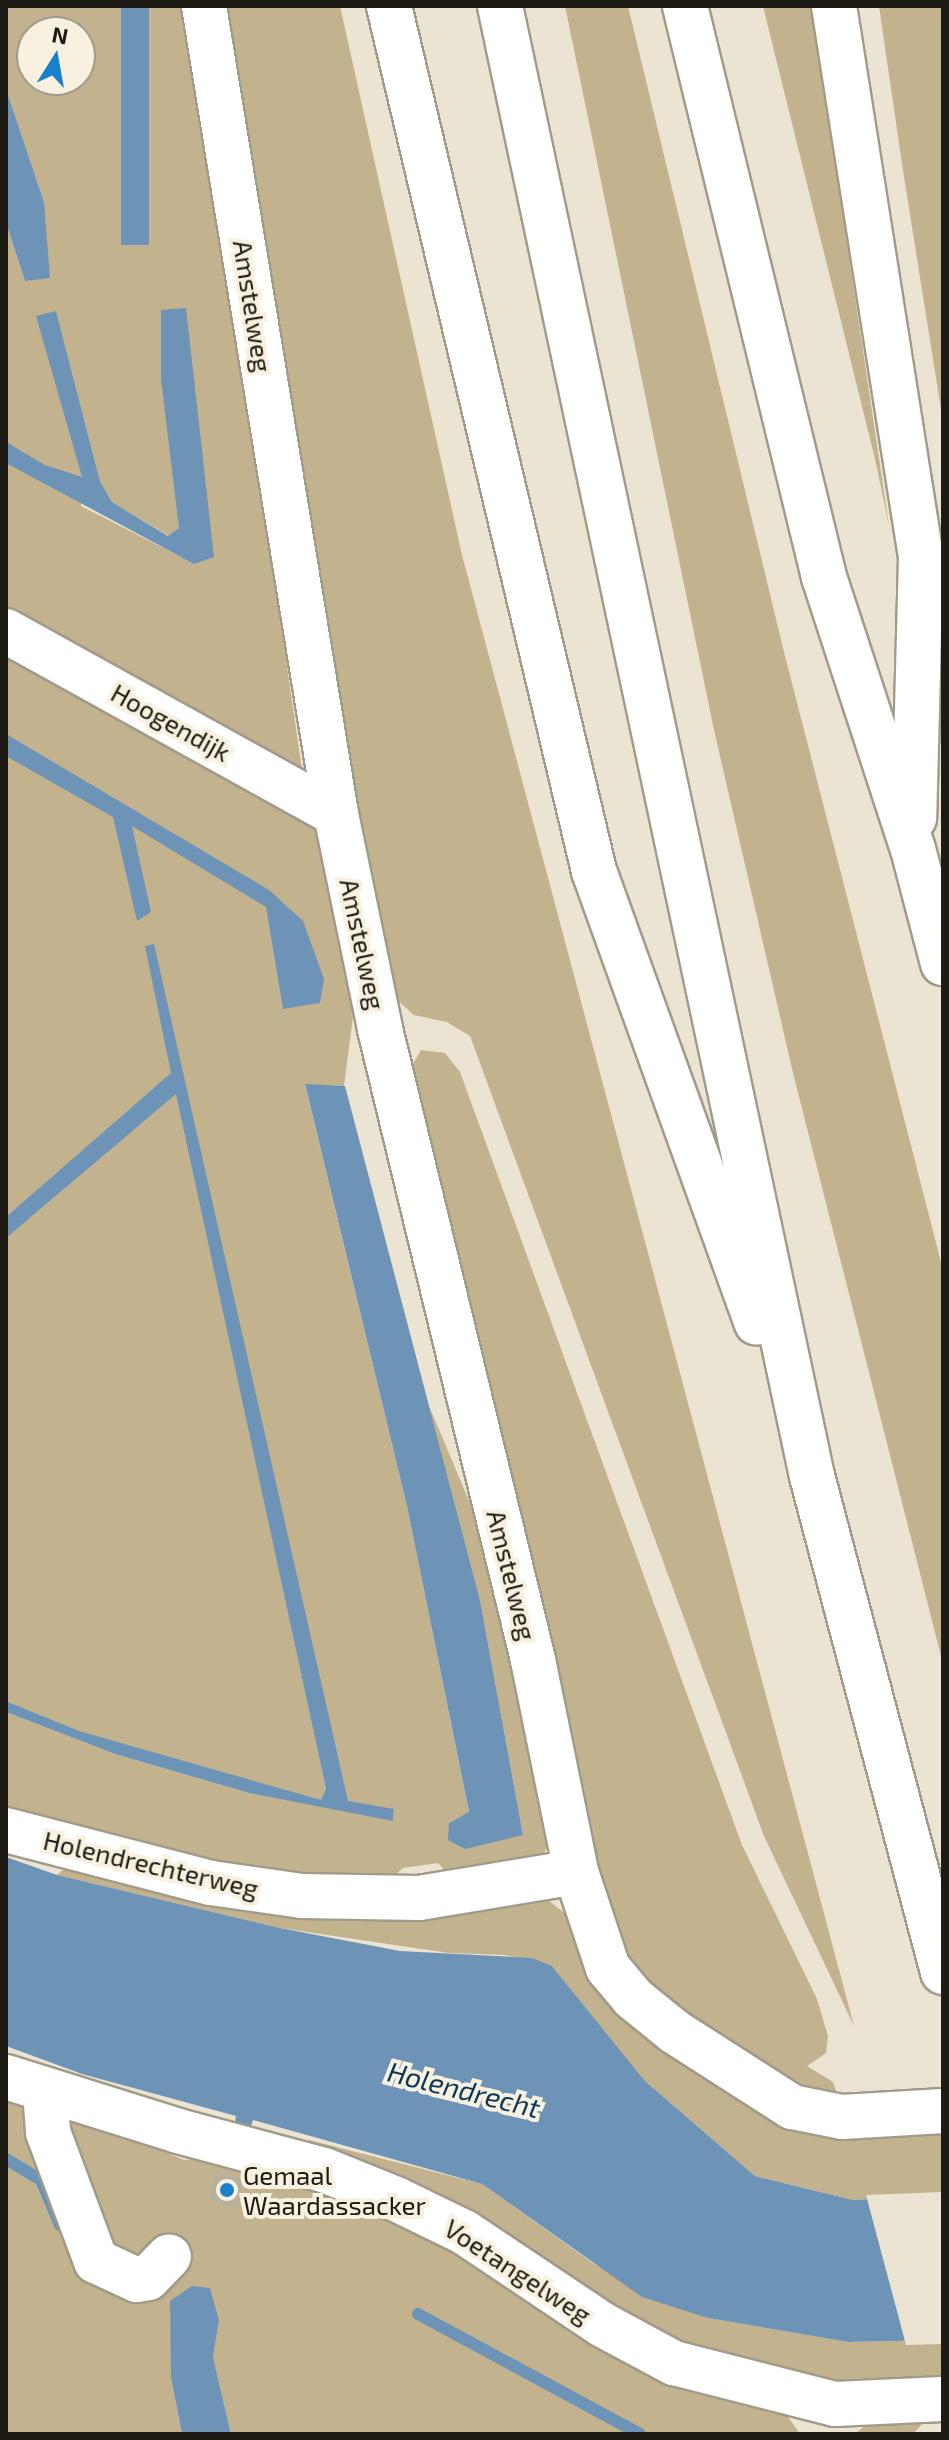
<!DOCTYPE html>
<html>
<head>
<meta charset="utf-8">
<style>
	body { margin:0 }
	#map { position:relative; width:949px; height:2440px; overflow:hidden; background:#ebe4d2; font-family:"Exo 2",sans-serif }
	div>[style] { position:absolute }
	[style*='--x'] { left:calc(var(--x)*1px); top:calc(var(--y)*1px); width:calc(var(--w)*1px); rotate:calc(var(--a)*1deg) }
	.green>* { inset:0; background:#c2b28e }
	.water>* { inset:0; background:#6d94b7; transform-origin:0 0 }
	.pier>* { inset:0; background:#ebe4d2 }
	.stream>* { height:12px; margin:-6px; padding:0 6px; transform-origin:6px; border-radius:6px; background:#6d94b7 }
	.building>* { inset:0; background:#b8b09f; transform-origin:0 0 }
	.roads { filter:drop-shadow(2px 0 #a29b8a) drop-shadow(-2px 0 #a29b8a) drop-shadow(0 2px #a29b8a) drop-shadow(0 -2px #a29b8a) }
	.minor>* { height:44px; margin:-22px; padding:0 22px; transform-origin:22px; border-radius:22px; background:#fff }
	.highway>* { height:44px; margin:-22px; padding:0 22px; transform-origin:22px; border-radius:22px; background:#fff }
	.dots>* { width:22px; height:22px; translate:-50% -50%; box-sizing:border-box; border:4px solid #f9f1df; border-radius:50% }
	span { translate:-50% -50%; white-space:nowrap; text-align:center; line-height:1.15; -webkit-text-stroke:8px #f9f1df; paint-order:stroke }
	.street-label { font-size:26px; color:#1e1b14 }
	.poi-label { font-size:26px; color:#1e1b14 }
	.left { translate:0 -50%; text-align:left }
	.water-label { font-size:28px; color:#0a385c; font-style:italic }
	.frame { position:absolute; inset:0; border:8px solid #1e1b14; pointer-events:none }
	.north { position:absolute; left:16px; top:16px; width:80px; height:80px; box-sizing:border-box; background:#f9f1df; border:2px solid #a19b8e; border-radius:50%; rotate:11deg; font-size:22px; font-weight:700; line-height:32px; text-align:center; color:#1e1b14 }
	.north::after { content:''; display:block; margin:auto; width:28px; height:36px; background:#1981cb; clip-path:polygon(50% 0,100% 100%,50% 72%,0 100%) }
</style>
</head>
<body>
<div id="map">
	<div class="green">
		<i style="clip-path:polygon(evenodd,6px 6px,192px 6px,303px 777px,6px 619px,6px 223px,25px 281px,44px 202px,6px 89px,6px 6px,32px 32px,80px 32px,80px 80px,32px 80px,32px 32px,6px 6px,56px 312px,100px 481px,112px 502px,169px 536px,179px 528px,193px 563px,81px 506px,83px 478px,37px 317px,56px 312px)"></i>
		<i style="clip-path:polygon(225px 6px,340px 6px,462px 555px,854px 2026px,764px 1836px,470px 1036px,447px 1022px,414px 1015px,395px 998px,344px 770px)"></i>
		<i style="clip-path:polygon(565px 6px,628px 6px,784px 652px,943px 1270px,943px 1664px,793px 1073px,714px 730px)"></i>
		<i style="clip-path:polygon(763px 6px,812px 6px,889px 526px,875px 459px)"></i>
		<i style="clip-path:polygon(879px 6px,943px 6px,943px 422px,902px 164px)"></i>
		<i style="clip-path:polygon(6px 643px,319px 819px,333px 915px,355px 1001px,344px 1086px,305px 1085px,407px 1506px,469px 1813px,450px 1822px,523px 1835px,480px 1600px,429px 1406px,494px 1560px,557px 1835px,539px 1859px,448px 1874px,438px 1863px,403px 1868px,387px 1882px,295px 1882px,6px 1811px,6px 1712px,115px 1754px,249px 1793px,393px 1820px,394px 1810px,348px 1802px,247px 1420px,326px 1789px,322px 1801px,78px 1731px,6px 1701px)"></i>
		<i style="clip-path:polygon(421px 1050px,445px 1053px,460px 1072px,742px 1845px,817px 1999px,828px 2036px,826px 2053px,807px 2066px,833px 2082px,838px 2097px,773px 2081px,627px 1966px,605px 1906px,409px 1071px)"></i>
		<i style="clip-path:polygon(75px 1860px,548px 1900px,572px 1919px,724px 2090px,943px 2126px,943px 2196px,853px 2200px,755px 2176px,645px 2081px,552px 1966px,505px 1955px,449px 1953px,280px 1928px,57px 1875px)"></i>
		<i style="clip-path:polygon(6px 2088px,184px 2160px,200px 2159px,338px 2191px,784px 2411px,800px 2434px,231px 2434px,213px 2357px,219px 2320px,171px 2378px,182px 2434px,6px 2434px)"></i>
		<i style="clip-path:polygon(309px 2140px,482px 2184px,594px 2264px,708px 2318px,848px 2342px,943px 2340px,943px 2389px,866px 2391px,697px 2358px,306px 2150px)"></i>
		<i style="clip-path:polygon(869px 2422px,924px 2422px,913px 2434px,855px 2434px)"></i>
	</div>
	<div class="water">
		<i style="left:121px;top:6px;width:28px;height:239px"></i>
		<i style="clip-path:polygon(6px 89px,44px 202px,50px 278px,25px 281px,6px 223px)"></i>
		<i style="clip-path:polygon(186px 308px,214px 557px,194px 564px,6px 463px,6px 442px,45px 465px,82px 477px,36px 316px,56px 311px,100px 481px,112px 502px,168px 536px,179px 528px,161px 379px,161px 310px)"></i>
		<i style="clip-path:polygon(6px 734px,269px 890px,303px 921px,324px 979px,320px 1003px,283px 1009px,266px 907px,132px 826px,151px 912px,137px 921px,113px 817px,6px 756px)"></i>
		<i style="clip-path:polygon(154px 944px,348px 1801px,394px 1809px,393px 1821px,249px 1793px,115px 1754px,6px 1712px,6px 1701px,79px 1731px,321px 1800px,326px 1789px,176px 1094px,6px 1238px,6px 1217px,171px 1073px,145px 946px)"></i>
		<i style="clip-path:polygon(305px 1084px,345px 1086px,480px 1600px,523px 1835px,465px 1849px,448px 1840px,449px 1823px,469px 1812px,407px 1506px)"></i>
		<i style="clip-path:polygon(6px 1857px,57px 1875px,280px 1928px,400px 1951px,532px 1958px,552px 1966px,645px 2081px,755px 2176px,853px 2200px,943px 2196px,943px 2340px,848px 2342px,708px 2318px,642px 2297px,482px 2184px,253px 2120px,249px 2132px,234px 2128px,236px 2116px,82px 2074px,6px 2046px)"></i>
		<i style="clip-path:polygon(192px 2286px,210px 2288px,219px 2321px,213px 2357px,231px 2434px,182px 2434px,171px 2378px,170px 2301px)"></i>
	</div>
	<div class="pier">
		<i style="clip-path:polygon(943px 2192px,943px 2344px,906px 2345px,866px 2195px)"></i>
	</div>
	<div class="stream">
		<i style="--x:6;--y:2159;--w:41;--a:31"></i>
		<i style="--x:41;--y:2180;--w:49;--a:67.1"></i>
		<i style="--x:418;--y:2314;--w:252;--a:28.4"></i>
	</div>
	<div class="building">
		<i style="left:216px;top:2172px;width:29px;height:29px;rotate:16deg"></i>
	</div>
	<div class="roads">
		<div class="minor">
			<i style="--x:204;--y:6;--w:819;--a:80.72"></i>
			<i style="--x:336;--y:814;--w:219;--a:78.4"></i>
			<i style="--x:380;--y:1029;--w:649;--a:76.37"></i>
			<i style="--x:533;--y:1660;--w:216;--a:78.5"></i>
			<i style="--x:576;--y:1872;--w:101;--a:71.6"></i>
			<i style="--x:608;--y:1968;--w:39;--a:50"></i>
			<i style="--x:633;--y:1998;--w:54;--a:39"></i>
			<i style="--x:675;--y:2032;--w:139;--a:32.7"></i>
			<i style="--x:792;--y:2107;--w:51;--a:11.3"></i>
			<i style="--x:842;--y:2117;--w:101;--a:-3.4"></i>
			<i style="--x:6;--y:631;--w:377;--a:29"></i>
			<i style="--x:6;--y:1830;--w:212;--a:14.5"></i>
			<i style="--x:211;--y:1883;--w:92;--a:8.1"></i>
			<i style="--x:302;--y:1896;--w:117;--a:1"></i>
			<i style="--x:419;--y:1898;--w:159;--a:-9.4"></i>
			<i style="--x:6;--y:2077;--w:180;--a:17.4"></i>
			<i style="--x:178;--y:2131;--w:151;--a:15"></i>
			<i style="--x:324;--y:2170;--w:78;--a:21.9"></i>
			<i style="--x:396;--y:2199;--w:76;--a:25.9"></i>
			<i style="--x:464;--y:2232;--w:167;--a:33.8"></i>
			<i style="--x:603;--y:2325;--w:81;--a:28.2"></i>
			<i style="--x:674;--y:2363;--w:166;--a:14.3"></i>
			<i style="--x:835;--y:2404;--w:108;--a:-2.7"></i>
			<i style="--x:45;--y:2090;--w:42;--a:85.9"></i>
			<i style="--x:48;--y:2132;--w:138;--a:69.6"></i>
			<i style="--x:96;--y:2261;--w:45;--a:24.9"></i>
			<i style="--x:137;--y:2280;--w:11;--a:-10"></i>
			<i style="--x:148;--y:2278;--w:30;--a:-46"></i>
		</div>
		<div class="highway">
			<i style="--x:389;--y:6;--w:889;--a:76.67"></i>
			<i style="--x:594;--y:871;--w:480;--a:70.2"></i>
			<i style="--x:500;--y:6;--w:1503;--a:78.02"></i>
			<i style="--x:812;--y:1476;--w:513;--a:75.21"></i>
			<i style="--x:685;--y:6;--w:588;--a:76.32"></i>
			<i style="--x:824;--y:577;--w:286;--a:71.9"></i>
			<i style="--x:913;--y:849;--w:118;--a:75.3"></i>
			<i style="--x:834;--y:6;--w:558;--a:81.03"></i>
			<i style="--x:921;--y:557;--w:261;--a:91.5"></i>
		</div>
	</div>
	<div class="dots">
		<i style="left:227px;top:2190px;background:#1981cb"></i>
	</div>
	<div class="street-label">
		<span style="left:253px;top:306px;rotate:81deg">Amstelweg</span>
		<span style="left:171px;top:722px;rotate:29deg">Hoogendijk</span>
		<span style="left:363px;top:944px;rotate:78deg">Amstelweg</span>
		<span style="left:512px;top:1575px;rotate:76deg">Amstelweg</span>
		<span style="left:151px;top:1864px;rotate:13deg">Holendrechterweg</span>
		<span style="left:518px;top:2271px;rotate:33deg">Voetangelweg</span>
	</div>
	<div class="poi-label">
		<span class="left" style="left:243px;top:2190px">Gemaal<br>Waardassacker</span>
	</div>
	<div class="water-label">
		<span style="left:464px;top:2089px;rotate:14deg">Holendrecht</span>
	</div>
	<div class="frame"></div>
	<div class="north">N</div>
</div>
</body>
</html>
